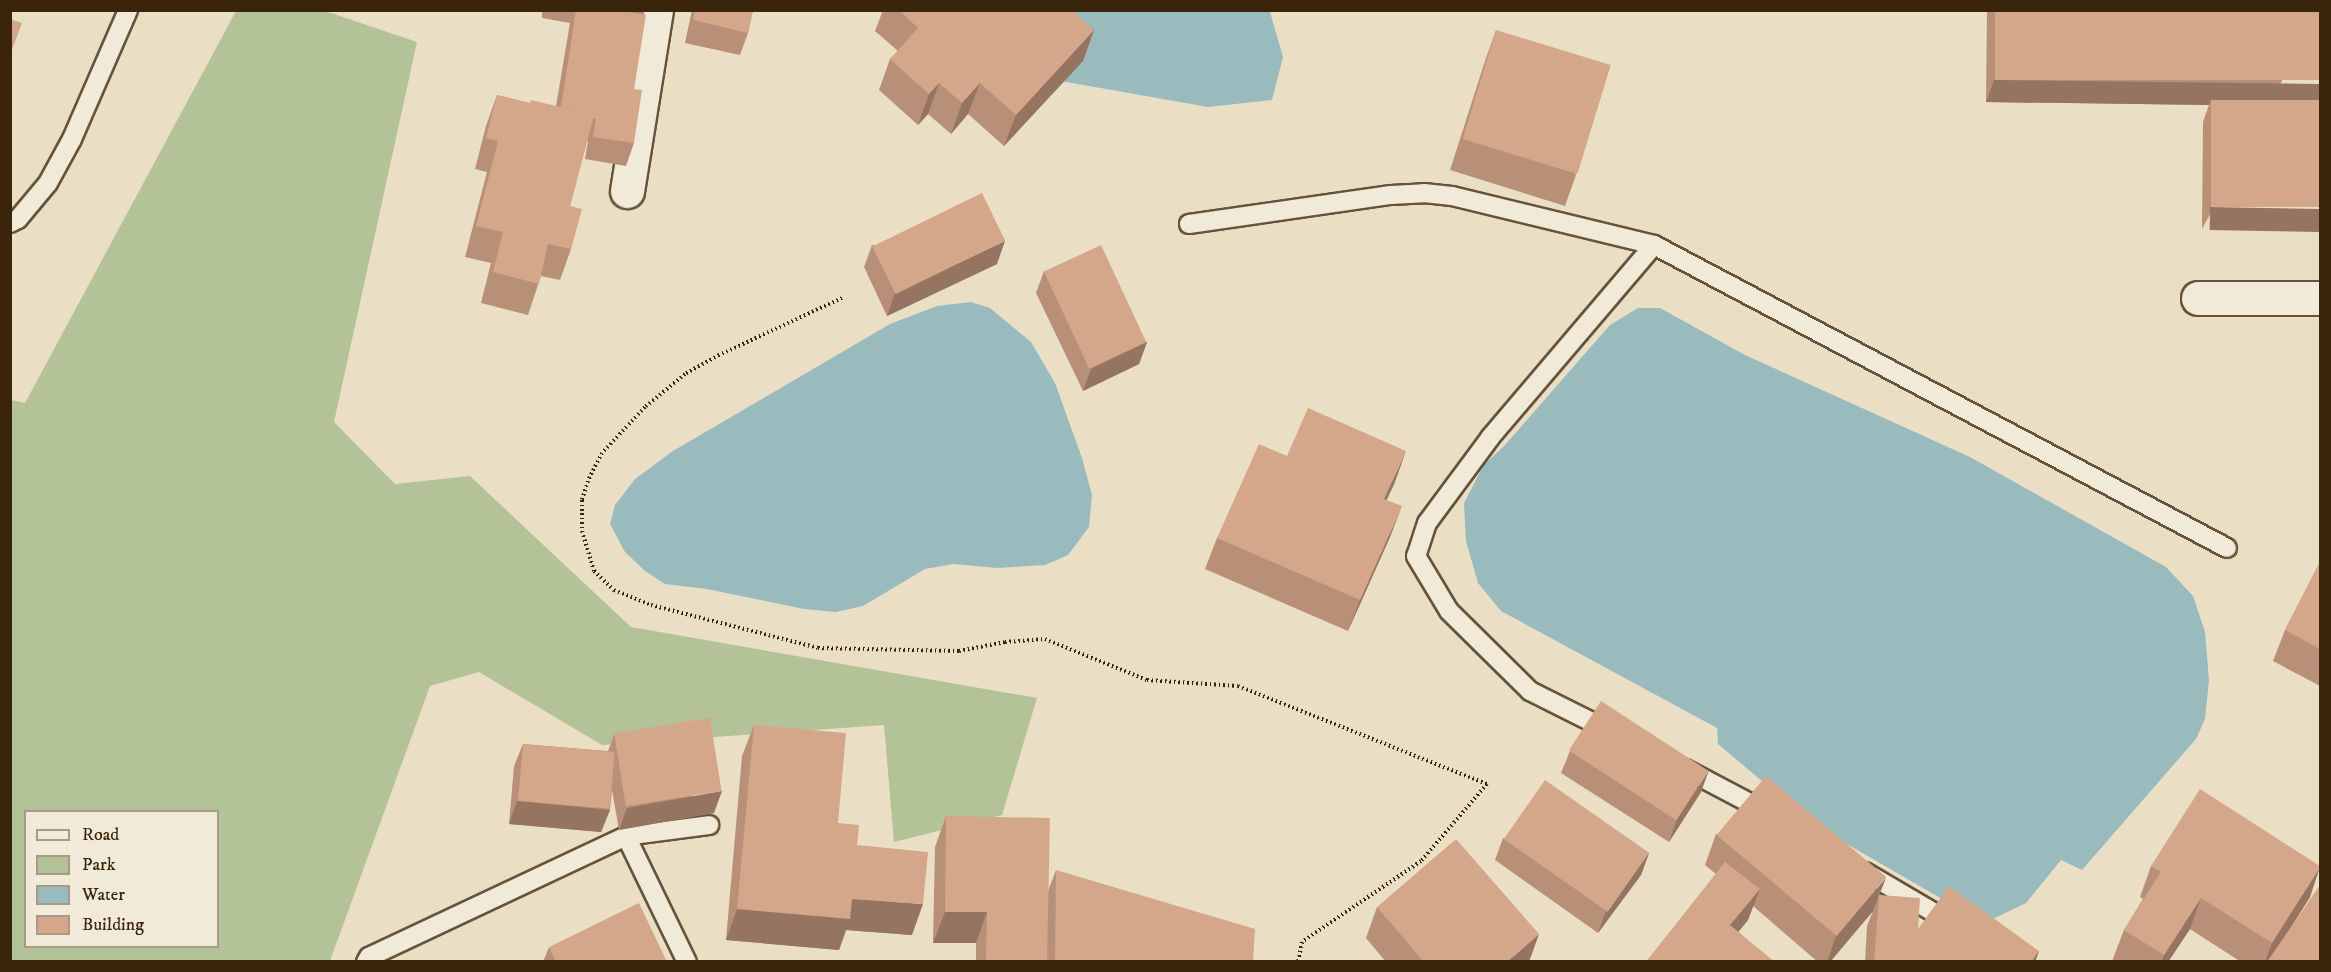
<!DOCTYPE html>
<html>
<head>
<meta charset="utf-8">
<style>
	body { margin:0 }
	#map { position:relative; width:2331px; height:972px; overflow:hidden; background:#eadfc5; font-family:"IM FELL DW Pica",serif }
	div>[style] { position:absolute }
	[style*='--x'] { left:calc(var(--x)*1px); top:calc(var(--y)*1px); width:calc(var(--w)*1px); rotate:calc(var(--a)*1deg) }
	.green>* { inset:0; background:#b4c297 }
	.water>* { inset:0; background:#9abbbd }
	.path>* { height:4px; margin-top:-2px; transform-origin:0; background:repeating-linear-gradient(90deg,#3a240a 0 1.5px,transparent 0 4.5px) }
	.roads { filter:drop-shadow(2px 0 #665339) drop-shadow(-2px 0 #665339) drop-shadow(0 2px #665339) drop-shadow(0 -2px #665339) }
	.lane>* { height:18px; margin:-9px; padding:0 9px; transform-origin:9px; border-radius:9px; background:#f1ead9 }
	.street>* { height:33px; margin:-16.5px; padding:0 16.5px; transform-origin:16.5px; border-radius:16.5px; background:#f1ead9 }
	.wall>* { inset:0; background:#b79077 }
	.shaded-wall>* { inset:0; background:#957561; transform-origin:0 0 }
	.building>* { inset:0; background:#d5a78a; transform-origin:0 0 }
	span { translate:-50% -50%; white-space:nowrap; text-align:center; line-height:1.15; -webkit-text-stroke:4.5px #f1ead9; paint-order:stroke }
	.frame { position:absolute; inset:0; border:12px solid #3a240a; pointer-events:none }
	.legend { position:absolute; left:24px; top:810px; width:195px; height:138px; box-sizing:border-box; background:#f1ead9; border:2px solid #a89b86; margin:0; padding:8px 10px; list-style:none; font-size:18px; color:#3a240a }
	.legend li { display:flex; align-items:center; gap:12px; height:30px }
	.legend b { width:30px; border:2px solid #a89b86 }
</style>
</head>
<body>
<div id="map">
	<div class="green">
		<i style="clip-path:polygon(evenodd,236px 11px,325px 11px,417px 42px,334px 422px,395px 484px,470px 476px,631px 627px,1037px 698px,1002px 815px,894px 842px,884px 725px,602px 745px,479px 672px,430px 686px,330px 961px,11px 962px,11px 400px,25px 403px,236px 11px,26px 812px,218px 812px,218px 946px,26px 946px,26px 812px)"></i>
	</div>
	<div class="water">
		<i style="clip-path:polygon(1265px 10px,1270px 12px,1283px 57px,1272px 100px,1208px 107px,1055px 80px,1059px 11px)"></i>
		<i style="clip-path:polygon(971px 302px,990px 308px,1031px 342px,1055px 383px,1082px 458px,1092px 495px,1089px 527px,1068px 555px,1045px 565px,997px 568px,953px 564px,925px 569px,863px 606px,836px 612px,804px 609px,707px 589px,665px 584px,645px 571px,625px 552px,610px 524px,615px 505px,635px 479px,673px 451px,890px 324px,937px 306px)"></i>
		<i style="clip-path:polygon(1638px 308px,1660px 308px,1745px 355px,1970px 457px,2166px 567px,2193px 596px,2205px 632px,2209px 680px,2205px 719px,2196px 739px,2082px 870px,2061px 860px,2026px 903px,1993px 919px,1961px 910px,1814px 825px,1718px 744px,1717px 728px,1501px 611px,1478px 583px,1466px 541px,1464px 503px,1483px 466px,1505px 445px,1610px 325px)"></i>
	</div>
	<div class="path">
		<i style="--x:842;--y:298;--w:136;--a:155.1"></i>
		<i style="--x:719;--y:355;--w:39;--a:151"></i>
		<i style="--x:685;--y:374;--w:52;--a:140.5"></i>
		<i style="--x:645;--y:407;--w:63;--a:133.1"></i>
		<i style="--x:602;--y:453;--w:31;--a:117"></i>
		<i style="--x:588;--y:481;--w:20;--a:108"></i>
		<i style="--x:582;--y:500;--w:31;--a:90"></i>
		<i style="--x:582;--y:531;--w:42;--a:73.3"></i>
		<i style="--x:594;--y:571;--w:28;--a:44"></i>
		<i style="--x:614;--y:590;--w:40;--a:22"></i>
		<i style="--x:651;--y:605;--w:172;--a:14.4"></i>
		<i style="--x:818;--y:648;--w:141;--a:1.2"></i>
		<i style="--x:959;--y:651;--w:47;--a:-11.1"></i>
		<i style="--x:1005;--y:642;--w:40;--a:-4.3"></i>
		<i style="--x:1045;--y:639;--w:110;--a:21.9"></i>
		<i style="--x:1147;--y:680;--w:91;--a:3.8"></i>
		<i style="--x:1238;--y:686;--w:268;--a:21.5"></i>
		<i style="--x:1487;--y:784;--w:101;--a:130.6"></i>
		<i style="--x:1421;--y:861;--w:144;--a:145.8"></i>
		<i style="--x:1302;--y:942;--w:20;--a:101"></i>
	</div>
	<div class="roads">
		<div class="lane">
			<i style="--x:10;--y:223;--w:9;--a:-27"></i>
			<i style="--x:18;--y:219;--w:47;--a:-50.2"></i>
			<i style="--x:48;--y:183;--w:50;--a:-61.4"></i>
			<i style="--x:72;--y:139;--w:141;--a:-66.5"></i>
			<i style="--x:1189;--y:224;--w:204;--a:-8.2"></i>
			<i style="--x:1391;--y:195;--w:33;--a:-3"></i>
			<i style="--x:1424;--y:193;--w:28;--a:6"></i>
			<i style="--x:1452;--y:196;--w:208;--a:13.6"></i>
			<i style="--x:1654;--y:245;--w:253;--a:130.4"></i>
			<i style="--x:1490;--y:438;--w:106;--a:126.5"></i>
			<i style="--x:1427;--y:523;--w:35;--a:108"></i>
			<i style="--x:1416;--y:556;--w:64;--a:59"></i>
			<i style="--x:1449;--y:611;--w:114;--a:44.6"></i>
			<i style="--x:1530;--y:691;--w:89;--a:26.6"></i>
			<i style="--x:1654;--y:245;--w:648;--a:27.87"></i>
			<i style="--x:1685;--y:769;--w:93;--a:27.7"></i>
			<i style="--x:626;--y:836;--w:140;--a:64.2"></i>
			<i style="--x:1865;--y:872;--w:101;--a:30.4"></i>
			<i style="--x:366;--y:962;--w:6;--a:-59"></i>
			<i style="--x:369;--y:957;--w:284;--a:-25.2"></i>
			<i style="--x:626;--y:836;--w:84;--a:-7.5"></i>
		</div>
		<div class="street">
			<i style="--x:627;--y:191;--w:183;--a:-80.9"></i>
			<i style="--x:2198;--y:298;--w:122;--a:0"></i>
		</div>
	</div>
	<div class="wall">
		<i style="clip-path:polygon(542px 10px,645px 10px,644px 15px,634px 89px,634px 143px,626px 166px,585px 159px,588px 141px,587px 141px,570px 206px,571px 249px,560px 280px,541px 276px,528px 315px,481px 303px,491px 263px,465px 257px,487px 172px,475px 169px,486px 126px,497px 95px,529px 103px,556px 106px,570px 23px,542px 18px)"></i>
		<i style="clip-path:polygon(692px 10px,753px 10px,748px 33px,740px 55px,685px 43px)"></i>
		<i style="clip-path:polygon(883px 10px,1072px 10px,1094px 30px,1083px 61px,1004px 146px,968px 114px,951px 134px,928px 114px,918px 125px,879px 90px,890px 59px,898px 51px,875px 31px)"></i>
		<i style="clip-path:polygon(1987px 10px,2320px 10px,2202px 229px,2203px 122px,2209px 105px,1986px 102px)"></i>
		<i style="clip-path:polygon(1496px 30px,1576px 175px,1565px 206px,1450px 170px,1485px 61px)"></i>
		<i style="clip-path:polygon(872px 245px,997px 264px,887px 316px,864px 267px)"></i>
		<i style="clip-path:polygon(1044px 271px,1147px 342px,1139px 364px,1083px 391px,1036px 293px)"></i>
		<i style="clip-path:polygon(1287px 456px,1395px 482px,1386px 500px,1390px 537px,1348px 631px,1205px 569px,1217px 538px)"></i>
		<i style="clip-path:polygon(2320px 562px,2320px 686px,2273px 661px,2285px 630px)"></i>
		<i style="clip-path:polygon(754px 725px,857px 845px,912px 935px,846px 930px,839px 950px,726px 940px,742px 756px)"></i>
		<i style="clip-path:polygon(614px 735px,714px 813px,619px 830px,612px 790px,610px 810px,601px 832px,509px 824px,514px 766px,523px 744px,608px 751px)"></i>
		<i style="clip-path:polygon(1570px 751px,1701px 792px,1669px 842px,1561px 773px)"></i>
		<i style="clip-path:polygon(946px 816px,1048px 891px,1056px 870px,1253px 962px,976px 962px,976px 943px,933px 943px,935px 847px)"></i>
		<i style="clip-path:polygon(1716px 834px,1880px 895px,1918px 929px,2039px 951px,2035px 962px,1865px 962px,1867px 926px,1873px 911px,1830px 962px,1818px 962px,1753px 906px,1748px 920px,1738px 932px,1646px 962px,1716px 874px,1705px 865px)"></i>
		<i style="clip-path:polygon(1503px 838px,1649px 853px,1641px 875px,1598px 933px,1495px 860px)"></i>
		<i style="clip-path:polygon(2151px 866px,2310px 897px,2288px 932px,2320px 962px,2241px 962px,2190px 929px,2168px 962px,2114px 962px,2112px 961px,2124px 930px,2143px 899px,2140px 897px)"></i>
		<i style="clip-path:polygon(1377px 907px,1529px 962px,1386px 962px,1366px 938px)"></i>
		<i style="clip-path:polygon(549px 947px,667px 962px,543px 962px)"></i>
	</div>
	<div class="shaded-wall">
		<i style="clip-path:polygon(1094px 30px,1083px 61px,1004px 146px,1016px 115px)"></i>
		<i style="clip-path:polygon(1994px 80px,2320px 84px,2320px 106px,2211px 100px,2209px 105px,1986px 102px)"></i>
		<i style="clip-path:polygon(939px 83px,928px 114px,918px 125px,929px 94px)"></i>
		<i style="clip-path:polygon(980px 83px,968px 114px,951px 134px,962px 103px)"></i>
		<i style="left:2210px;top:207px;width:110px;height:23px;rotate:1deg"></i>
		<i style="clip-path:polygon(1005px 241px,997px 264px,887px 316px,895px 293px)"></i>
		<i style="clip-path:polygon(1147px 342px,1139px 364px,1083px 391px,1091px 369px)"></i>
		<i style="clip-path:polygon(1406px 451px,1395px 482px,1373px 530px,1384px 499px)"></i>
		<i style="clip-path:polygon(1402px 506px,1390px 537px,1348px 631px,1360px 600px)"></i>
		<i style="clip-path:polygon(1709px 770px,1701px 792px,1669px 842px,1677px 819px)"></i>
		<i style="clip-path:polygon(722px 791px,714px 813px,619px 830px,627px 808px)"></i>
		<i style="clip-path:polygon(517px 801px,610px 810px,601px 832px,509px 824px)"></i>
		<i style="clip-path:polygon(1649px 853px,1641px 875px,1598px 933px,1606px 911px)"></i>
		<i style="clip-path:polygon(2320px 867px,2310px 897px,2269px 962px,2265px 962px,2272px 943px)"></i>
		<i style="clip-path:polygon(1886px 878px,1873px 911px,1830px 962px,1827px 962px,1836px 936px)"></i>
		<i style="clip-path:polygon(1760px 889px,1748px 920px,1719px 956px,1730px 925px)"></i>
		<i style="clip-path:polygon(2201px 898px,2190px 929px,2168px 962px,2161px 962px,2164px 955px)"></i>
		<i style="clip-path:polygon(852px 899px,923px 904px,912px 935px,846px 930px,839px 950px,726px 940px,737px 909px)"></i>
		<i style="clip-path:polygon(945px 912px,987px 912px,976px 943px,933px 943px)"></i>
		<i style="clip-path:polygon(1539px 934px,1529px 962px,1507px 962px)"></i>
		<i style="clip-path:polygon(2039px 951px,2035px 962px,2031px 962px)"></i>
	</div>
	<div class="building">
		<i style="clip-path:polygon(576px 10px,616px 10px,646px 15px,634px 89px,642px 90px,634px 143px,593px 137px,596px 119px,593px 118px,594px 115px,561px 107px)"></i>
		<i style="clip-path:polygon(695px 10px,753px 10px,748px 33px,693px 20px)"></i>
		<i style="clip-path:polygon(899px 10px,1072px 10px,1094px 30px,1016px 115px,980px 83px,962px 103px,939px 83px,929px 94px,890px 59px,918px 28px)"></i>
		<i style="left:1995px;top:10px;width:325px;height:70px"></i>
		<i style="clip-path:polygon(10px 19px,22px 23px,10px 55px)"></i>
		<i style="left:1496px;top:30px;width:120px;height:114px;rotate:17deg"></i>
		<i style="clip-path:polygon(497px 95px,530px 103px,531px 100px,594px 115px,570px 206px,582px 209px,571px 249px,548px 244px,539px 284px,493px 272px,503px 232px,476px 226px,498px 141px,486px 138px)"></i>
		<i style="left:2211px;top:100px;width:109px;height:107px"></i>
		<i style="left:982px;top:193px;width:53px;height:122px;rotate:64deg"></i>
		<i style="left:1101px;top:245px;width:107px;height:63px;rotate:65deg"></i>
		<i style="clip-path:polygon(1308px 408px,1406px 451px,1384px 499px,1402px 506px,1360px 600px,1217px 538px,1259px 444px,1287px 456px)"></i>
		<i style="clip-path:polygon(2320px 562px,2320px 649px,2285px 630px)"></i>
		<i style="left:1601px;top:701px;width:128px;height:59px;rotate:33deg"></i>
		<i style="left:710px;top:718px;width:74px;height:97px;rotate:81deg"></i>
		<i style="clip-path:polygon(754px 725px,846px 733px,838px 823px,859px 825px,857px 845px,928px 852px,923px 904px,852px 899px,850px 919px,737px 909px)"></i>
		<i style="left:523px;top:744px;width:92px;height:57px;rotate:5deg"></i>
		<i style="left:1766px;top:776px;width:157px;height:77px;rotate:40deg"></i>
		<i style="left:1545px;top:780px;width:127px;height:72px;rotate:35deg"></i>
		<i style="clip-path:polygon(2200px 789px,2320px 866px,2320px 867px,2272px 943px,2201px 898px,2164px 955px,2124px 930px,2161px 872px,2151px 866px)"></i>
		<i style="clip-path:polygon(946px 816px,1050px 818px,1047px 962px,986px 962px,987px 912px,945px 912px)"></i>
		<i style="clip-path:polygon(1456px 839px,1539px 934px,1507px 962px,1424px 962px,1377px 907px)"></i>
		<i style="clip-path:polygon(1725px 862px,1760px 889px,1730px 925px,1775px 962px,1646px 962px)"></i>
		<i style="clip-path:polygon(1056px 870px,1255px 929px,1253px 962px,1055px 962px)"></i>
		<i style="clip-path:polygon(2320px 885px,2320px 962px,2267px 962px)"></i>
		<i style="clip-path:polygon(1949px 886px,2039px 951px,2031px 962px,1920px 962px,1916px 959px,1916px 962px,1874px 962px,1879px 895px,1920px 898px,1918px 929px)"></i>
		<i style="clip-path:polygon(639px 903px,667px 962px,556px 962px,549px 947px)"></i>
	</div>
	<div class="frame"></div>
	<ul class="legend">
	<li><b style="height:8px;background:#f1ead9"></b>Road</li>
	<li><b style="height:16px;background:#b4c297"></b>Park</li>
	<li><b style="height:16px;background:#9abbbd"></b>Water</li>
	<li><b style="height:16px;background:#d5a78a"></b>Building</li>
	</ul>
</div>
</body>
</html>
